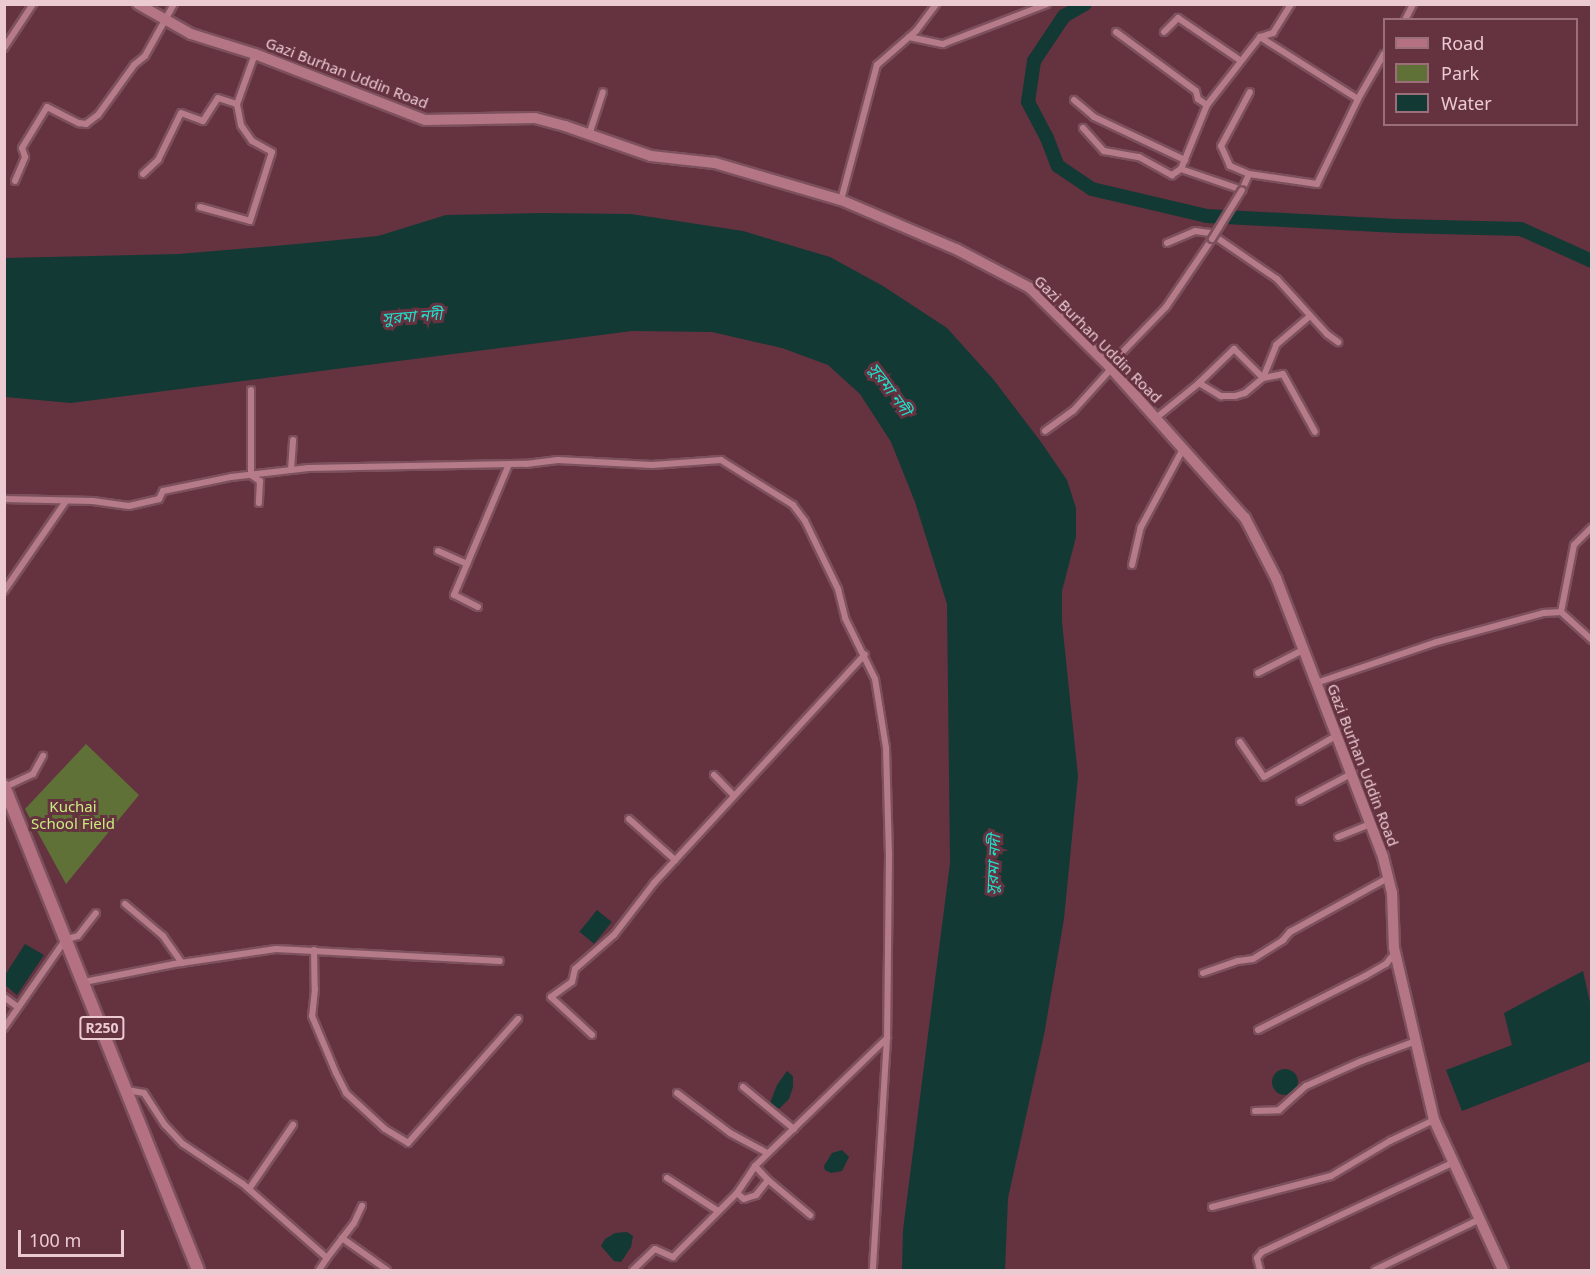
<!DOCTYPE html>
<html>
<head>
<meta charset="utf-8">
<style>
	body { margin:0 }
	#map { position:relative; width:1596px; height:1275px; overflow:hidden; background:#653240; font-family:"Noto Sans","Noto Sans Bengali",sans-serif }
	div>[style] { position:absolute }
	[style*='--x'] { left:calc(var(--x)*1px); top:calc(var(--y)*1px); width:calc(var(--w)*1px); rotate:calc(var(--a)*1deg) }
	.green>* { inset:0; background:#5f7136 }
	.water>* { inset:0; background:#123934; transform-origin:0 0 }
	.round { border-radius:50% }
	.river>* { height:14px; margin:-7px; padding:0 7px; transform-origin:7px; border-radius:7px; background:#123934 }
	.roads { filter:drop-shadow(2px 0 #7c515d) drop-shadow(-2px 0 #7c515d) drop-shadow(0 2px #7c515d) drop-shadow(0 -2px #7c515d) }
	.street>* { height:6px; margin:-3px; padding:0 3px; transform-origin:3px; border-radius:3px; background:#b67b89 }
	.secondary>* { height:10px; margin:-5px; padding:0 5px; transform-origin:5px; border-radius:5px; background:#b47685 }
	.primary>* { height:12px; margin:-6px; padding:0 6px; transform-origin:6px; border-radius:6px; background:#b37182 }
	.bridges { filter:drop-shadow(2px 0 #7c515d) drop-shadow(-2px 0 #7c515d) drop-shadow(0 2px #7c515d) drop-shadow(0 -2px #7c515d) }
	.street-bridge>* { height:6px; margin:-3px; padding:0 3px; transform-origin:3px; border-radius:3px; background:#b67b89 }
	span { translate:-50% -50%; white-space:nowrap; text-align:center; line-height:1.15; -webkit-text-stroke:6px #653240; paint-order:stroke }
	.shield-label span { padding:2px 4px; background:#653240; border:2px solid; border-radius:4px; -webkit-text-stroke-width:0 }
	.shield-label { font-size:14px; color:#ebcad1; font-weight:700 }
	.street-label { font-size:15px; color:#ebcad1 }
	.park-label { font-size:15px; color:#caec7f }
	.water-label { font-size:16px; color:#20dfcb; font-style:italic }
	.frame { position:absolute; inset:0; border:6px solid #ebcad1; pointer-events:none }
	.legend { position:absolute; left:1383px; top:18px; width:195px; height:108px; box-sizing:border-box; background:#653240; border:2px solid #9b6f7a; margin:0; padding:8px 10px; list-style:none; font-size:18px; color:#ebcad1 }
	.legend li { display:flex; align-items:center; gap:12px; height:30px }
	.legend b { width:30px; border:2px solid #9b6f7a }
	.scale { position:absolute; left:18px; top:1230px; width:106px; height:27px; box-sizing:border-box; border:3px solid #ebcad1; border-top:0; padding-left:8px; font-size:18px; line-height:21px; white-space:nowrap; color:#ebcad1; -webkit-text-stroke:4px #653240; paint-order:stroke }
</style>
</head>
<body>
<div id="map">
	<div class="green">
		<i style="clip-path:polygon(86px 744px,139px 795px,66px 884px,25px 809px)"></i>
	</div>
	<div class="water">
		<i style="clip-path:polygon(543px 213px,631px 214px,743px 231px,830px 257px,883px 286px,947px 328px,993px 379px,1041px 442px,1067px 480px,1076px 508px,1076px 537px,1062px 591px,1062px 622px,1078px 776px,1064px 919px,1044px 1035px,1008px 1198px,1005px 1270px,902px 1270px,903px 1230px,950px 863px,947px 604px,915px 502px,891px 442px,860px 394px,828px 365px,782px 348px,712px 332px,632px 331px,71px 403px,5px 397px,5px 258px,179px 254px,297px 244px,378px 236px,446px 215px)"></i>
		<i style="left:597px;top:910px;width:19px;height:28px;rotate:39deg"></i>
		<i style="clip-path:polygon(25px 944px,44px 955px,17px 995px,5px 985px,5px 975px)"></i>
		<i style="clip-path:polygon(1583px 971px,1591px 1007px,1591px 1061px,1462px 1111px,1446px 1070px,1512px 1045px,1504px 1013px)"></i>
		<i class="round" style="left:1272px;top:1069px;width:26px;height:26px"></i>
		<i style="clip-path:polygon(787px 1071px,793px 1076px,793px 1087px,789px 1099px,779px 1109px,770px 1103px,777px 1085px)"></i>
		<i style="clip-path:polygon(842px 1150px,849px 1157px,842px 1171px,831px 1173px,825px 1170px,824px 1166px,832px 1153px)"></i>
		<i style="clip-path:polygon(627px 1232px,633px 1236px,631px 1247px,621px 1262px,614px 1261px,601px 1246px,605px 1239px,615px 1233px)"></i>
	</div>
	<div class="river">
		<i style="--x:1085;--y:4;--w:24;--a:150"></i>
		<i style="--x:1064;--y:16;--w:54;--a:123.7"></i>
		<i style="--x:1034;--y:61;--w:41;--a:98.3"></i>
		<i style="--x:1028;--y:102;--w:41;--a:62.2"></i>
		<i style="--x:1047;--y:138;--w:30;--a:69"></i>
		<i style="--x:1058;--y:166;--w:41;--a:34.1"></i>
		<i style="--x:1092;--y:189;--w:118;--a:13.2"></i>
		<i style="--x:1207;--y:216;--w:191;--a:3"></i>
		<i style="--x:1398;--y:226;--w:123;--a:1.4"></i>
		<i style="--x:1521;--y:229;--w:78;--a:24.3"></i>
	</div>
	<div class="roads">
		<div class="street">
			<i style="--x:1405;--y:20;--w:18;--a:-63"></i>
			<i style="--x:1116;--y:32;--w:99;--a:36.4"></i>
			<i style="--x:1196;--y:91;--w:8;--a:76"></i>
			<i style="--x:1198;--y:99;--w:11;--a:34"></i>
			<i style="--x:1164;--y:32;--w:20;--a:-45"></i>
			<i style="--x:1178;--y:18;--w:76;--a:34.3"></i>
			<i style="--x:909;--y:37;--w:35;--a:12"></i>
			<i style="--x:943;--y:44;--w:111;--a:-21"></i>
			<i style="--x:1260;--y:37;--w:14;--a:-17"></i>
			<i style="--x:1273;--y:33;--w:34;--a:-58"></i>
			<i style="--x:4;--y:48;--w:53;--a:-56.6"></i>
			<i style="--x:1358;--y:99;--w:116;--a:-147.7"></i>
			<i style="--x:1260;--y:37;--w:86;--a:127.9"></i>
			<i style="--x:1207;--y:105;--w:69;--a:112.1"></i>
			<i style="--x:1181;--y:169;--w:65;--a:19"></i>
			<i style="--x:1242;--y:190;--w:17;--a:-66"></i>
			<i style="--x:1249;--y:174;--w:69;--a:8.4"></i>
			<i style="--x:1317;--y:184;--w:94;--a:-64.2"></i>
			<i style="--x:1358;--y:99;--w:52;--a:-60"></i>
			<i style="--x:1074;--y:100;--w:26;--a:40"></i>
			<i style="--x:1094;--y:117;--w:101;--a:25.3"></i>
			<i style="--x:1083;--y:128;--w:31;--a:48"></i>
			<i style="--x:1104;--y:151;--w:36;--a:10"></i>
			<i style="--x:1139;--y:157;--w:38;--a:29"></i>
			<i style="--x:1172;--y:175;--w:11;--a:-34"></i>
			<i style="--x:589;--y:135;--w:45;--a:-72"></i>
			<i style="--x:143;--y:174;--w:21;--a:-43"></i>
			<i style="--x:158;--y:160;--w:52;--a:-63.9"></i>
			<i style="--x:181;--y:113;--w:23;--a:20"></i>
			<i style="--x:203;--y:121;--w:27;--a:-57"></i>
			<i style="--x:218;--y:98;--w:20;--a:18"></i>
			<i style="--x:1249;--y:174;--w:21;--a:-157"></i>
			<i style="--x:1230;--y:166;--w:22;--a:-114"></i>
			<i style="--x:1221;--y:146;--w:61;--a:-61.8"></i>
			<i style="--x:15;--y:181;--w:26;--a:-67"></i>
			<i style="--x:25;--y:157;--w:9;--a:-108"></i>
			<i style="--x:22;--y:148;--w:48;--a:-58.6"></i>
			<i style="--x:47;--y:107;--w:36;--a:27"></i>
			<i style="--x:79;--y:123;--w:7;--a:8"></i>
			<i style="--x:86;--y:124;--w:15;--a:-37"></i>
			<i style="--x:98;--y:115;--w:62;--a:-54.2"></i>
			<i style="--x:134;--y:65;--w:14;--a:-39"></i>
			<i style="--x:145;--y:56;--w:60;--a:-60.9"></i>
			<i style="--x:841;--y:200;--w:140;--a:-75.1"></i>
			<i style="--x:877;--y:65;--w:52;--a:-41.1"></i>
			<i style="--x:916;--y:31;--w:34;--a:-53"></i>
			<i style="--x:200;--y:207;--w:52;--a:15.6"></i>
			<i style="--x:250;--y:221;--w:72;--a:-72.3"></i>
			<i style="--x:272;--y:152;--w:23;--a:-151"></i>
			<i style="--x:252;--y:141;--w:19;--a:-125"></i>
			<i style="--x:241;--y:125;--w:21;--a:-101"></i>
			<i style="--x:237;--y:104;--w:53;--a:-70.2"></i>
			<i style="--x:1167;--y:243;--w:30;--a:-23"></i>
			<i style="--x:1195;--y:231;--w:15;--a:8"></i>
			<i style="--x:1210;--y:233;--w:81;--a:34.5"></i>
			<i style="--x:1277;--y:279;--w:74;--a:47.7"></i>
			<i style="--x:1327;--y:334;--w:14;--a:36"></i>
			<i style="--x:1109;--y:366;--w:82;--a:-46"></i>
			<i style="--x:1166;--y:307;--w:82;--a:-55.9"></i>
			<i style="--x:1263;--y:378;--w:35;--a:-68"></i>
			<i style="--x:1276;--y:345;--w:45;--a:-40.5"></i>
			<i style="--x:1199;--y:383;--w:49;--a:-44.2"></i>
			<i style="--x:1234;--y:349;--w:41;--a:45"></i>
			<i style="--x:251;--y:390;--w:85;--a:90"></i>
			<i style="--x:251;--y:475;--w:11;--a:34"></i>
			<i style="--x:260;--y:481;--w:22;--a:93"></i>
			<i style="--x:1156;--y:418;--w:55;--a:-39.1"></i>
			<i style="--x:1199;--y:383;--w:26;--a:31"></i>
			<i style="--x:1221;--y:396;--w:14;--a:0"></i>
			<i style="--x:1235;--y:396;--w:10;--a:-17"></i>
			<i style="--x:1245;--y:393;--w:23;--a:-40"></i>
			<i style="--x:1263;--y:378;--w:20;--a:-11"></i>
			<i style="--x:1283;--y:374;--w:66;--a:61.1"></i>
			<i style="--x:1045;--y:431;--w:34;--a:-36"></i>
			<i style="--x:1073;--y:411;--w:57;--a:-47.9"></i>
			<i style="--x:291;--y:470;--w:30;--a:-86"></i>
			<i style="--x:4;--y:499;--w:89;--a:1.3"></i>
			<i style="--x:93;--y:501;--w:36;--a:8"></i>
			<i style="--x:129;--y:506;--w:31;--a:-13"></i>
			<i style="--x:159;--y:499;--w:9;--a:-63"></i>
			<i style="--x:163;--y:491;--w:69;--a:-11.6"></i>
			<i style="--x:231;--y:477;--w:78;--a:-6.7"></i>
			<i style="--x:308;--y:468;--w:218;--a:-1.1"></i>
			<i style="--x:526;--y:464;--w:32;--a:-7"></i>
			<i style="--x:558;--y:460;--w:94;--a:3"></i>
			<i style="--x:652;--y:465;--w:69;--a:-4.1"></i>
			<i style="--x:721;--y:460;--w:85;--a:32"></i>
			<i style="--x:793;--y:505;--w:20;--a:53"></i>
			<i style="--x:805;--y:521;--w:76;--a:64.1"></i>
			<i style="--x:838;--y:589;--w:30;--a:76"></i>
			<i style="--x:845;--y:618;--w:68;--a:63.8"></i>
			<i style="--x:875;--y:679;--w:70;--a:80.9"></i>
			<i style="--x:886;--y:748;--w:107;--a:88.4"></i>
			<i style="--x:889;--y:855;--w:183;--a:90.6"></i>
			<i style="--x:887;--y:1038;--w:232;--a:93.5"></i>
			<i style="--x:438;--y:551;--w:32;--a:24"></i>
			<i style="--x:1132;--y:565;--w:39;--a:-77"></i>
			<i style="--x:1141;--y:527;--w:89;--a:-61.7"></i>
			<i style="--x:4;--y:591;--w:109;--a:-55.4"></i>
			<i style="--x:478;--y:607;--w:27;--a:-153"></i>
			<i style="--x:454;--y:595;--w:142;--a:-67.2"></i>
			<i style="--x:1561;--y:612;--w:68;--a:-79"></i>
			<i style="--x:1574;--y:545;--w:25;--a:-45"></i>
			<i style="--x:1258;--y:673;--w:51;--a:-27.1"></i>
			<i style="--x:1316;--y:683;--w:128;--a:-18.7"></i>
			<i style="--x:1437;--y:642;--w:111;--a:-15.2"></i>
			<i style="--x:1544;--y:613;--w:17;--a:-3"></i>
			<i style="--x:1561;--y:612;--w:42;--a:42.1"></i>
			<i style="--x:1240;--y:742;--w:42;--a:55.6"></i>
			<i style="--x:1264;--y:777;--w:83;--a:-29.7"></i>
			<i style="--x:714;--y:775;--w:28;--a:46"></i>
			<i style="--x:5;--y:787;--w:31;--a:-25"></i>
			<i style="--x:33;--y:774;--w:21;--a:-61"></i>
			<i style="--x:1300;--y:801;--w:58;--a:-27.9"></i>
			<i style="--x:629;--y:819;--w:62;--a:41.7"></i>
			<i style="--x:1338;--y:837;--w:35;--a:-22"></i>
			<i style="--x:125;--y:904;--w:50;--a:40.1"></i>
			<i style="--x:163;--y:936;--w:33;--a:55"></i>
			<i style="--x:67;--y:939;--w:11;--a:-15"></i>
			<i style="--x:78;--y:936;--w:29;--a:-52"></i>
			<i style="--x:314;--y:950;--w:39;--a:89"></i>
			<i style="--x:315;--y:989;--w:27;--a:96"></i>
			<i style="--x:312;--y:1016;--w:62;--a:67.2"></i>
			<i style="--x:336;--y:1073;--w:22;--a:63"></i>
			<i style="--x:346;--y:1093;--w:53;--a:42.7"></i>
			<i style="--x:385;--y:1129;--w:27;--a:31"></i>
			<i style="--x:408;--y:1143;--w:166;--a:-48.4"></i>
			<i style="--x:1203;--y:973;--w:37;--a:-19"></i>
			<i style="--x:1238;--y:961;--w:15;--a:-8"></i>
			<i style="--x:1253;--y:959;--w:36;--a:-32"></i>
			<i style="--x:1283;--y:940;--w:11;--a:-49"></i>
			<i style="--x:1290;--y:932;--w:112;--a:-28.9"></i>
			<i style="--x:84;--y:982;--w:92;--a:-11.3"></i>
			<i style="--x:174;--y:964;--w:103;--a:-8.4"></i>
			<i style="--x:276;--y:949;--w:224;--a:3.1"></i>
			<i style="--x:4;--y:997;--w:17;--a:36"></i>
			<i style="--x:4;--y:1028;--w:103;--a:-55.2"></i>
			<i style="--x:1258;--y:1030;--w:120;--a:-26.8"></i>
			<i style="--x:1365;--y:976;--w:24;--a:-30"></i>
			<i style="--x:1386;--y:964;--w:14;--a:-51"></i>
			<i style="--x:592;--y:1035;--w:56;--a:-137.2"></i>
			<i style="--x:551;--y:997;--w:26;--a:-36"></i>
			<i style="--x:572;--y:982;--w:13;--a:-77"></i>
			<i style="--x:575;--y:969;--w:52;--a:-41.1"></i>
			<i style="--x:614;--y:935;--w:66;--a:-52.4"></i>
			<i style="--x:654;--y:883;--w:311;--a:-47.3"></i>
			<i style="--x:743;--y:1087;--w:66;--a:39.5"></i>
			<i style="--x:127;--y:1090;--w:17;--a:10"></i>
			<i style="--x:144;--y:1093;--w:38;--a:57"></i>
			<i style="--x:165;--y:1125;--w:26;--a:47"></i>
			<i style="--x:183;--y:1144;--w:72;--a:33.7"></i>
			<i style="--x:243;--y:1184;--w:112;--a:41.4"></i>
			<i style="--x:327;--y:1258;--w:14;--a:124"></i>
			<i style="--x:677;--y:1093;--w:66;--a:37"></i>
			<i style="--x:730;--y:1133;--w:42;--a:28.4"></i>
			<i style="--x:1255;--y:1111;--w:24;--a:-2"></i>
			<i style="--x:1279;--y:1110;--w:36;--a:-42"></i>
			<i style="--x:1306;--y:1086;--w:61;--a:-24.1"></i>
			<i style="--x:1362;--y:1061;--w:58;--a:-20.3"></i>
			<i style="--x:667;--y:1178;--w:61;--a:32.9"></i>
			<i style="--x:768;--y:1180;--w:55;--a:39.8"></i>
			<i style="--x:249;--y:1189;--w:78;--a:-55.5"></i>
			<i style="--x:737;--y:1193;--w:32;--a:-56"></i>
			<i style="--x:1212;--y:1207;--w:123;--a:-14.6"></i>
			<i style="--x:1331;--y:1176;--w:69;--a:-30.7"></i>
			<i style="--x:1390;--y:1141;--w:49;--a:-25.5"></i>
			<i style="--x:342;--y:1238;--w:55;--a:35.4"></i>
			<i style="--x:327;--y:1258;--w:44;--a:-52.4"></i>
			<i style="--x:354;--y:1223;--w:19;--a:-65"></i>
			<i style="--x:633;--y:1270;--w:30;--a:-44"></i>
			<i style="--x:655;--y:1249;--w:20;--a:24"></i>
			<i style="--x:673;--y:1257;--w:91;--a:-45"></i>
			<i style="--x:737;--y:1193;--w:9;--a:41"></i>
			<i style="--x:744;--y:1199;--w:13;--a:-18"></i>
			<i style="--x:756;--y:1195;--w:19;--a:-51"></i>
			<i style="--x:768;--y:1180;--w:19;--a:-133"></i>
			<i style="--x:755;--y:1166;--w:184;--a:-44.1"></i>
			<i style="--x:1260;--y:1270;--w:12;--a:-104"></i>
			<i style="--x:1257;--y:1258;--w:8;--a:-50"></i>
			<i style="--x:1262;--y:1252;--w:210;--a:-25.1"></i>
			<i style="--x:1375;--y:1270;--w:114;--a:-25.9"></i>
		</div>
		<div class="secondary">
			<i style="--x:138;--y:4;--w:61;--a:29.5"></i>
			<i style="--x:191;--y:34;--w:67;--a:17.4"></i>
			<i style="--x:255;--y:54;--w:182;--a:21.2"></i>
			<i style="--x:425;--y:120;--w:110;--a:-1"></i>
			<i style="--x:535;--y:118;--w:31;--a:15"></i>
			<i style="--x:565;--y:126;--w:91;--a:19.2"></i>
			<i style="--x:651;--y:156;--w:64;--a:6.2"></i>
			<i style="--x:715;--y:163;--w:131;--a:16.4"></i>
			<i style="--x:841;--y:200;--w:125;--a:23.1"></i>
			<i style="--x:956;--y:249;--w:84;--a:27.8"></i>
			<i style="--x:1030;--y:288;--w:111;--a:44.6"></i>
			<i style="--x:1109;--y:366;--w:204;--a:48.2"></i>
			<i style="--x:1245;--y:518;--w:68;--a:62.7"></i>
			<i style="--x:1276;--y:578;--w:299;--a:69"></i>
			<i style="--x:1383;--y:857;--w:37;--a:76"></i>
			<i style="--x:1392;--y:893;--w:55;--a:87.9"></i>
			<i style="--x:1394;--y:948;--w:177;--a:76.9"></i>
			<i style="--x:1434;--y:1120;--w:165;--a:65.3"></i>
		</div>
		<div class="primary">
			<i style="--x:4;--y:786;--w:521;--a:68.16"></i>
		</div>
	</div>
	<div class="bridges">
		<div class="street-bridge">
			<i style="--x:1212;--y:239;--w:57;--a:-58.5"></i>
		</div>
	</div>
	<div class="shield-label">
		<span style="left:102px;top:1028px">R250</span>
	</div>
	<div class="street-label">
		<span style="left:347px;top:73px;rotate:21deg">Gazi Burhan Uddin Road</span>
		<span style="left:1098px;top:339px;rotate:45deg">Gazi Burhan Uddin Road</span>
		<span style="left:1363px;top:765px;rotate:69deg">Gazi Burhan Uddin Road</span>
	</div>
	<div class="park-label">
		<span style="left:73px;top:815px">Kuchai<br>School Field</span>
	</div>
	<div class="water-label">
		<span style="left:412px;top:316px;rotate:-4deg">সুরমা নদী</span>
		<span style="left:890px;top:389px;rotate:54deg">সুরমা নদী</span>
		<span style="left:993px;top:865px;rotate:-87deg">সুরমা নদী</span>
	</div>
	<div class="frame"></div>
	<ul class="legend">
	<li><b style="height:8px;background:#b37182"></b>Road</li>
	<li><b style="height:16px;background:#5f7136"></b>Park</li>
	<li><b style="height:16px;background:#123934"></b>Water</li>
	</ul>
	<div class="scale">100 m</div>
</div>
</body>
</html>
